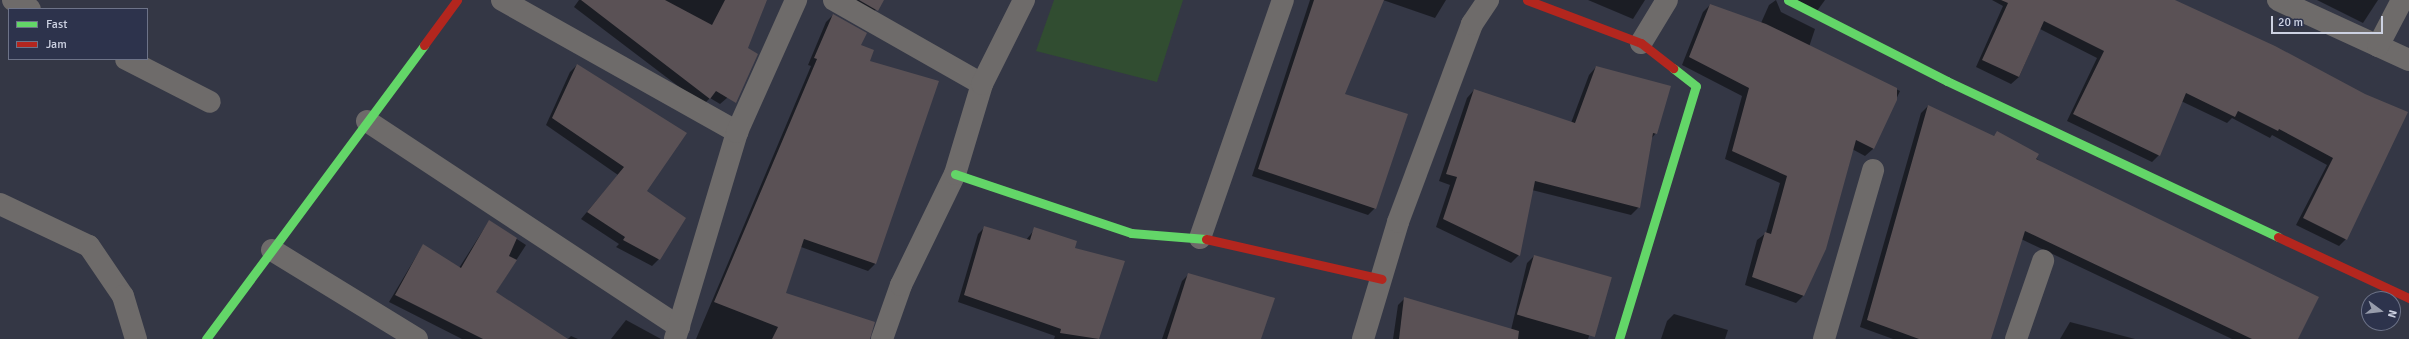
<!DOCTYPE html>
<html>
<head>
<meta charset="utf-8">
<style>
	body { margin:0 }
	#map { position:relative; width:2409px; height:339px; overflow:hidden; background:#343745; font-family:Signika,sans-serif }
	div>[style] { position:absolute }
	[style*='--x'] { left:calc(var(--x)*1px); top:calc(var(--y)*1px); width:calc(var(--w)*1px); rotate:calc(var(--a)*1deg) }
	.green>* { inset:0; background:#314d31 }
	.shadow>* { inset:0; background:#0007 }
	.building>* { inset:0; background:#5a5155; transform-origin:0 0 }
	.street>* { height:22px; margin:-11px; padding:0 11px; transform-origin:11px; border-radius:11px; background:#6e6b6a }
	.fast>* { height:9px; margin:-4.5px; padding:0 4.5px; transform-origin:4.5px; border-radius:4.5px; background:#63d668 }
	.jam>* { height:9px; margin:-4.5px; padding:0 4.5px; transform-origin:4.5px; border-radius:4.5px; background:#b3261e }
	span { translate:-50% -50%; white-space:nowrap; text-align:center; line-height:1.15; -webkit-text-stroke:3px #2d334c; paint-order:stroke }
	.legend { position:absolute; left:8px; top:8px; width:140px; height:52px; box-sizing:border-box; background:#2d334c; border:1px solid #6d7388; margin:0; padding:5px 7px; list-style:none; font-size:12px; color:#cdd2e2 }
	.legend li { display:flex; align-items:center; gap:8px; height:20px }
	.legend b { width:20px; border:1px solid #6d7388 }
	.north { position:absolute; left:2361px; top:291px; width:40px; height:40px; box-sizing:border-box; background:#2d334c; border:1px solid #6d7388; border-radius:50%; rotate:105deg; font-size:11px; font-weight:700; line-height:16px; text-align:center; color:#cdd2e2 }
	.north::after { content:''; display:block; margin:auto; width:14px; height:18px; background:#979cab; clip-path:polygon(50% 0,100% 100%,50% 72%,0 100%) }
	.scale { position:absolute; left:2271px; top:16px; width:112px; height:18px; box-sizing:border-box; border:2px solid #cdd2e2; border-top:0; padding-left:5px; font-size:12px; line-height:14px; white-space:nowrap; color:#cdd2e2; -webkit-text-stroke:3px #2d334c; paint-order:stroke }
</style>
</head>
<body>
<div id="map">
	<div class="green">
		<i style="clip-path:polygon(1054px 0,1183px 0,1157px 82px,1036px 51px)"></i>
	</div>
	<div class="shadow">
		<i style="clip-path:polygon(579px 0,766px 0,727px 98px,720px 104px,710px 98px,703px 105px,574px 7px)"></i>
		<i style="clip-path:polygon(840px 0,883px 0,870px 17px)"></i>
		<i style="clip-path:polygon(1310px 0,1446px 0,1435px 18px,1383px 0,1344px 94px,1375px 208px,1368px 215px,1252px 176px)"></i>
		<i style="clip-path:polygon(1588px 0,1645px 0,1633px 19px)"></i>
		<i style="clip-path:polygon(1776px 0,1781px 12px,1815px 29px,1809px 47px,1900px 91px,1873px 149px,1865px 156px,1852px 149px,1825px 249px,1803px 296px,1796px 303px,1745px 285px,1757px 240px,1766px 233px,1780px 183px,1725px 159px,1742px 96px,1682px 65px,1703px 12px,1710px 5px,1761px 23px,1769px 5px)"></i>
		<i style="clip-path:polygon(1795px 0,1825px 0,1817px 11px)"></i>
		<i style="clip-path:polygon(1992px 0,2168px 0,2364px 95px,2346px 239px,2339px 246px,2296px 225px,2327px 165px,2272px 135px,2270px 138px,2232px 118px,2227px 123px,2181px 101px,2159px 155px,2152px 162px,2067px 121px,2097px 58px,2040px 29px,2019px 77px,2011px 84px,1976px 67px,2003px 6px)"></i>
		<i style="clip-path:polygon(2317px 0,2378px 0,2363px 23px)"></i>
		<i style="clip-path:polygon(833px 15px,869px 61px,875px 264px,868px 271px,801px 247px,785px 294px,848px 339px,696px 339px,811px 66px,808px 65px,826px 22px)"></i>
		<i style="clip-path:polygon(577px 65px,645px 191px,659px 259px,652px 266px,616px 247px,619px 244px,581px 219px,618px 175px,546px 125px,570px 72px)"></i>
		<i style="clip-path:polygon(1596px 67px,1656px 133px,1651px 139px,1639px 207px,1631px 215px,1532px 190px,1519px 255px,1511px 263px,1436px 227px,1450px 185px,1439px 181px,1467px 98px,1474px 90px,1571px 123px,1589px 75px)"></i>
		<i style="clip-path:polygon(1928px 106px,1993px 137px,1998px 132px,2297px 339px,2232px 339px,2021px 239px,1989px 339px,1893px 339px,1860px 327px,1921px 113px)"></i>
		<i style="clip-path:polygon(489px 221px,526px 245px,495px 293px,566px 339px,462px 339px,389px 302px,423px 245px,459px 268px)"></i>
		<i style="clip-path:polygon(985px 227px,1026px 240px,1035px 229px,1074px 249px,1123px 262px,1098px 339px,1054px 339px,1055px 336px,958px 302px,978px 234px)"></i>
		<i style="clip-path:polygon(1534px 256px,1610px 278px,1588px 339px,1393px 339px,1398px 305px,1405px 298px,1511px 330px,1527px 263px)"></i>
		<i style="clip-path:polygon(1189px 274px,1260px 339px,1162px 339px,1182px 281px)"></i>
		<i style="clip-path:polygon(1674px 314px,1728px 330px,1725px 339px,1661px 339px,1667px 321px)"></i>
		<i style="clip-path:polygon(626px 320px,661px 339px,611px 339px)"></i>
		<i style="clip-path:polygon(2070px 322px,2135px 339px,2060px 339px)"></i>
		<i style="clip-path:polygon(571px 336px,578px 339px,568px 339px)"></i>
	</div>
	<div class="building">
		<i style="clip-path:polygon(581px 0,665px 0,712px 25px,725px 0,767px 0,748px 48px,758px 54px,736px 103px,716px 91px,710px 99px)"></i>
		<i style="clip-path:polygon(859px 0,884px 0,878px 11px)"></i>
		<i style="clip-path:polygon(1314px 0,1384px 0,1345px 94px,1408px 114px,1376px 209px,1258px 169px)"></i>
		<i style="clip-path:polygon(2001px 0,2175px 0,2275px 46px,2365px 94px,2408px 112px,2347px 240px,2303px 218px,2333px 158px,2279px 129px,2278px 131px,2238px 111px,2235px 117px,2186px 93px,2160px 156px,2073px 114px,2104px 51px,2044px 21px,2019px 77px,1982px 60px,2008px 3px)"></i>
		<i style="clip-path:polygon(1710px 4px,1766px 24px,1897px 88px,1897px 100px,1874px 149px,1856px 140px,1826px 249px,1804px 296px,1752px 277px,1765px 232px,1771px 234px,1787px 176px,1732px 151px,1749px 88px,1689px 57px)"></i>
		<i style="clip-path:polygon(833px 14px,867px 33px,861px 45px,874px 50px,870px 61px,939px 81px,876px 264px,804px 239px,786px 293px,875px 322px,870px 339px,772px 339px,778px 327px,714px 302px,817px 59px,814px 58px)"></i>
		<i style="clip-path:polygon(577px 64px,687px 133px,647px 191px,686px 218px,660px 260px,623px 240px,625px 237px,587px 212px,624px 167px,552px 118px)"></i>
		<i style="clip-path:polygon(1596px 66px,1671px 86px,1657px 134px,1653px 133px,1640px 208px,1535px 181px,1520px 256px,1443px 219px,1457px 177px,1446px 174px,1474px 89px,1575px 123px)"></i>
		<i style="clip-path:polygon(1928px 105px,1994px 136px,1997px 131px,2039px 154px,2036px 159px,2319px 297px,2298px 339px,2252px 339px,2025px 231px,1991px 339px,1919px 339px,1867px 320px)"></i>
		<i style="clip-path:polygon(489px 220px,517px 238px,509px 256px,517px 260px,496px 292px,568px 339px,483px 339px,395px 295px,423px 244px,461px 268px)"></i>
		<i style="clip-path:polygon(984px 226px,1030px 240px,1034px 227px,1077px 241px,1075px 248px,1125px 261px,1099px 339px,1060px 333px,1061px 329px,964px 295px)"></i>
		<i style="left:1534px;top:255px;width:81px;height:62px;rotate:16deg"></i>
		<i style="clip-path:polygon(1188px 273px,1275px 298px,1261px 339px,1167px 339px)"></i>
		<i style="clip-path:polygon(1404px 297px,1519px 331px,1518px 339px,1399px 339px)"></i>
	</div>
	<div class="street">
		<i style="--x:13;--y:0;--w:19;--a:28"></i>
		<i style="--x:502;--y:0;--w:270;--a:29.3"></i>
		<i style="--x:834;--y:0;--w:170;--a:29.6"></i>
		<i style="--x:2278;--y:0;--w:144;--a:24.6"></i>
		<i style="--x:1641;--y:43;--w:50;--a:-58.8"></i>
		<i style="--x:2378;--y:46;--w:52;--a:-62.4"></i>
		<i style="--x:126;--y:59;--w:94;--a:27.1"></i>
		<i style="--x:367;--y:121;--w:374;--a:33.4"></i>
		<i style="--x:0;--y:204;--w:98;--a:25.3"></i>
		<i style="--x:89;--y:246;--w:60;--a:55.8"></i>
		<i style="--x:123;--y:296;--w:45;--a:73.2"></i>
		<i style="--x:1200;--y:238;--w:252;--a:-70.8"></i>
		<i style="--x:272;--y:250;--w:170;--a:31.5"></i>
		<i style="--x:675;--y:339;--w:216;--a:-73.3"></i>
		<i style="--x:737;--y:132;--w:145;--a:-65.9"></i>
		<i style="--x:882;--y:339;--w:57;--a:-70.6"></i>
		<i style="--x:901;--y:285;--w:123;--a:-64.1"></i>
		<i style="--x:955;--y:174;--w:94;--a:-73.3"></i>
		<i style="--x:982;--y:84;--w:94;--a:-63.4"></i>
		<i style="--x:1363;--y:339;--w:122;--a:-73.3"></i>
		<i style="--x:1398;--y:222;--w:211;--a:-69.5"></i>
		<i style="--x:1472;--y:24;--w:29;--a:-56"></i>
		<i style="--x:1824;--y:339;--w:176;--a:-73.8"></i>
		<i style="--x:2016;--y:339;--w:83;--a:-70.9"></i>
	</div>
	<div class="fast">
		<i style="--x:1788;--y:0;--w:178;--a:27"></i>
		<i style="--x:1947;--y:81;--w:366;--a:25.2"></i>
		<i style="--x:955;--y:174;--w:186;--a:18.5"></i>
		<i style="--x:1131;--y:233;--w:75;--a:4.6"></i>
		<i style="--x:206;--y:339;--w:366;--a:-53.4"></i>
		<i style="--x:1619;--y:339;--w:264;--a:-73.1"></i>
		<i style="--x:1696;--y:86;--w:29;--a:-142"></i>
	</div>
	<div class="jam">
		<i style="--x:1527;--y:0;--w:122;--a:20.7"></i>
		<i style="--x:1641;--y:43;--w:41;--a:38"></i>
		<i style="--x:424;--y:45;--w:56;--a:-53.7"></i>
		<i style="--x:2278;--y:237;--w:145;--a:25"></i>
		<i style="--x:1206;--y:239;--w:180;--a:12.8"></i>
	</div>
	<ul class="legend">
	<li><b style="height:5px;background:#63d668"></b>Fast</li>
	<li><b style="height:5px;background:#b3261e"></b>Jam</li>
	</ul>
	<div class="north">N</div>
	<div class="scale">20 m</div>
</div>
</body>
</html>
